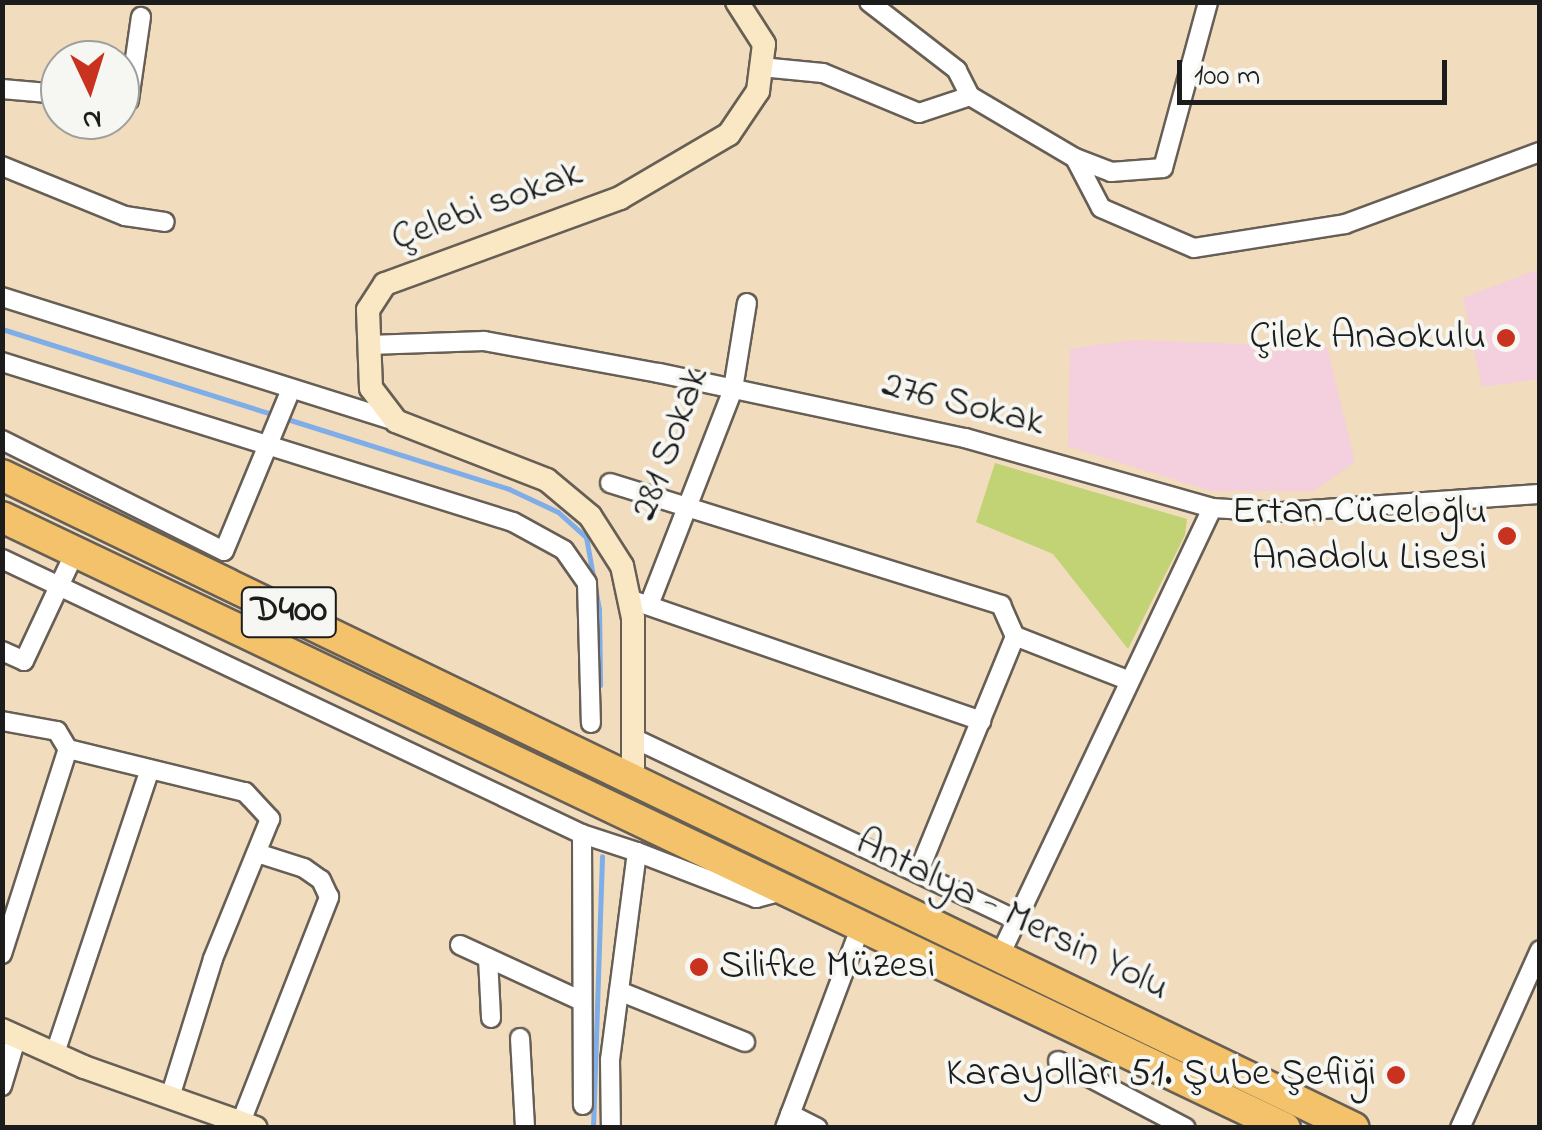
<!DOCTYPE html>
<html>
<head>
<meta charset="utf-8">
<style>
	body { margin:0 }
	#map { position:relative; width:1542px; height:1130px; overflow:hidden; background:#f1dcbe; font-family:"Indie Flower",sans-serif }
	div>[style] { position:absolute }
	[style*='--x'] { left:calc(var(--x)*1px); top:calc(var(--y)*1px); width:calc(var(--w)*1px); rotate:calc(var(--a)*1deg) }
	.built>* { inset:0; background:#f4cfdd }
	.green>* { inset:0; background:#c2d375 }
	.stream>* { height:5px; margin:-2.5px; padding:0 2.5px; transform-origin:2.5px; border-radius:2.5px; background:#7fade8 }
	.roads { filter:drop-shadow(2px 0 #675f55) drop-shadow(-2px 0 #675f55) drop-shadow(0 2px #675f55) drop-shadow(0 -2px #675f55) }
	.street>* { height:18px; margin:-9px; padding:0 9px; transform-origin:9px; border-radius:9px; background:#fff }
	.secondary>* { height:22px; margin:-11px; padding:0 11px; transform-origin:11px; border-radius:11px; background:#fae7c3 }
	.highway>* { height:30px; margin:-15px; padding:0 15px; transform-origin:15px; border-radius:15px; background:#f3c26a }
	.dots>* { width:28px; height:28px; translate:-50% -50%; box-sizing:border-box; border:5px solid #f6f6f2; border-radius:50% }
	span { translate:-50% -50%; white-space:nowrap; text-align:center; line-height:1.15; -webkit-text-stroke:8px #f6f6f2; paint-order:stroke }
	.shield-label span { padding:2px 8px; background:#f6f6f2; border:2px solid; border-radius:8px; -webkit-text-stroke-width:0 }
	.shield-label { font-size:38px; color:#1c1c1c; font-weight:700 }
	.street-label { font-size:40px; color:#1c1c1c }
	.poi-label { font-size:40px; color:#1c1c1c }
	.right { translate:-100% -50%; text-align:right }
	.left { translate:0 -50%; text-align:left }
	.frame { position:absolute; inset:0; border:5px solid #1c1c1c; pointer-events:none }
	.north { position:absolute; left:40px; top:40px; width:100px; height:100px; box-sizing:border-box; background:#f6f6f2; border:2px solid #9f9f9c; border-radius:50%; rotate:176deg; font-size:28px; font-weight:700; line-height:40px; text-align:center; color:#1c1c1c }
	.north::after { content:''; display:block; margin:auto; width:35px; height:45px; background:#c8321e; clip-path:polygon(50% 0,100% 100%,50% 72%,0 100%) }
	.scale { position:absolute; left:1177px; top:60px; width:270px; height:45px; box-sizing:border-box; border:5px solid #1c1c1c; border-top:0; padding-left:12px; font-size:30px; line-height:35px; white-space:nowrap; color:#1c1c1c; -webkit-text-stroke:8px #f6f6f2; paint-order:stroke }
</style>
</head>
<body>
<div id="map">
	<div class="built">
		<i style="clip-path:polygon(1539px 269px,1539px 379px,1482px 387px,1463px 298px)"></i>
		<i style="clip-path:polygon(1131px 340px,1327px 347px,1355px 462px,1314px 491px,1210px 491px,1068px 446px,1070px 349px)"></i>
	</div>
	<div class="green">
		<i style="clip-path:polygon(995px 463px,1187px 519px,1185px 535px,1128px 649px,1053px 554px,976px 522px)"></i>
	</div>
	<div class="stream">
		<i style="--x:2;--y:329;--w:285;--a:17.5"></i>
		<i style="--x:284;--y:418;--w:236;--a:17.5"></i>
		<i style="--x:509;--y:489;--w:54;--a:25.1"></i>
		<i style="--x:558;--y:512;--w:38;--a:42"></i>
		<i style="--x:586;--y:537;--w:73;--a:79.8"></i>
		<i style="--x:599;--y:609;--w:76;--a:89.2"></i>
		<i style="--x:593;--y:1128;--w:272;--a:-88.1"></i>
	</div>
	<div class="roads">
		<div class="street">
			<i style="--x:761;--y:67;--w:62;--a:5.5"></i>
			<i style="--x:823;--y:73;--w:104;--a:22.6"></i>
			<i style="--x:919;--y:113;--w:54;--a:-18.4"></i>
			<i style="--x:970;--y:96;--w:29;--a:-117"></i>
			<i style="--x:957;--y:70;--w:111;--a:-142.3"></i>
			<i style="--x:2;--y:89;--w:58;--a:4.9"></i>
			<i style="--x:970;--y:96;--w:122;--a:30.6"></i>
			<i style="--x:1075;--y:158;--w:39;--a:21"></i>
			<i style="--x:1111;--y:172;--w:52;--a:-4.4"></i>
			<i style="--x:1163;--y:168;--w:172;--a:-74.8"></i>
			<i style="--x:129;--y:100;--w:84;--a:-81.8"></i>
			<i style="--x:1075;--y:158;--w:56;--a:62.5"></i>
			<i style="--x:1101;--y:208;--w:101;--a:23.3"></i>
			<i style="--x:1194;--y:248;--w:153;--a:-9"></i>
			<i style="--x:1345;--y:224;--w:208;--a:-20.3"></i>
			<i style="--x:2;--y:166;--w:133;--a:22.1"></i>
			<i style="--x:125;--y:216;--w:40;--a:8.5"></i>
			<i style="--x:2;--y:297;--w:413;--a:17.5"></i>
			<i style="--x:369;--y:345;--w:115;--a:-2"></i>
			<i style="--x:484;--y:341;--w:178;--a:10.4"></i>
			<i style="--x:659;--y:373;--w:313;--a:12"></i>
			<i style="--x:965;--y:438;--w:257;--a:15.8"></i>
			<i style="--x:1212;--y:508;--w:68;--a:3.4"></i>
			<i style="--x:1280;--y:512;--w:261;--a:-4"></i>
			<i style="--x:2;--y:362;--w:535;--a:17.39"></i>
			<i style="--x:513;--y:522;--w:58;--a:28.8"></i>
			<i style="--x:564;--y:550;--w:40;--a:55.1"></i>
			<i style="--x:587;--y:583;--w:140;--a:88.4"></i>
			<i style="--x:2;--y:440;--w:248;--a:26.6"></i>
			<i style="--x:224;--y:551;--w:175;--a:-67.5"></i>
			<i style="--x:610;--y:483;--w:410;--a:17.3"></i>
			<i style="--x:1001;--y:605;--w:34;--a:66"></i>
			<i style="--x:1015;--y:636;--w:123;--a:21.4"></i>
			<i style="--x:2;--y:559;--w:642;--a:25.37"></i>
			<i style="--x:582;--y:834;--w:58;--a:18.1"></i>
			<i style="--x:637;--y:852;--w:210;--a:97.4"></i>
			<i style="--x:610;--y:1060;--w:68;--a:89.2"></i>
			<i style="--x:629;--y:599;--w:373;--a:19.1"></i>
			<i style="--x:649;--y:605;--w:232;--a:-68.7"></i>
			<i style="--x:733;--y:389;--w:87;--a:-80.8"></i>
			<i style="--x:2;--y:651;--w:24;--a:24"></i>
			<i style="--x:24;--y:661;--w:123;--a:-64.9"></i>
			<i style="--x:2;--y:721;--w:56;--a:10.3"></i>
			<i style="--x:57;--y:731;--w:21;--a:59"></i>
			<i style="--x:68;--y:749;--w:182;--a:13.7"></i>
			<i style="--x:245;--y:792;--w:37;--a:47"></i>
			<i style="--x:270;--y:819;--w:151;--a:112.2"></i>
			<i style="--x:213;--y:959;--w:145;--a:107.3"></i>
			<i style="--x:633;--y:738;--w:424;--a:25.4"></i>
			<i style="--x:582;--y:834;--w:271;--a:89.8"></i>
			<i style="--x:637;--y:852;--w:128;--a:21.1"></i>
			<i style="--x:756;--y:898;--w:31;--a:-15"></i>
			<i style="--x:918;--y:873;--w:256;--a:-67.7"></i>
			<i style="--x:460;--y:945;--w:134;--a:24.7"></i>
			<i style="--x:1001;--y:953;--w:492;--a:-64.6"></i>
			<i style="--x:2;--y:954;--w:215;--a:-72.2"></i>
			<i style="--x:488;--y:958;--w:60;--a:87.1"></i>
			<i style="--x:619;--y:991;--w:136;--a:22"></i>
			<i style="--x:520;--y:1038;--w:90;--a:86.8"></i>
			<i style="--x:55;--y:1053;--w:299;--a:-71.5"></i>
			<i style="--x:1058;--y:1061;--w:144;--a:27.6"></i>
			<i style="--x:2;--y:1086;--w:52;--a:-73.3"></i>
			<i style="--x:790;--y:1114;--w:31;--a:27"></i>
			<i style="--x:241;--y:1122;--w:242;--a:-68.6"></i>
			<i style="--x:329;--y:897;--w:19;--a:-115"></i>
			<i style="--x:321;--y:880;--w:21;--a:-145"></i>
			<i style="--x:304;--y:868;--w:46;--a:-162.3"></i>
			<i style="--x:785;--y:1128;--w:199;--a:-69.4"></i>
			<i style="--x:1460;--y:1128;--w:195;--a:-65.8"></i>
		</div>
		<div class="secondary">
			<i style="--x:633;--y:778;--w:160;--a:-90"></i>
			<i style="--x:633;--y:618;--w:53;--a:-101.9"></i>
			<i style="--x:622;--y:566;--w:59;--a:-122.6"></i>
			<i style="--x:590;--y:516;--w:56;--a:-140.1"></i>
			<i style="--x:547;--y:480;--w:162;--a:-158.7"></i>
			<i style="--x:396;--y:421;--w:41;--a:-127.1"></i>
			<i style="--x:371;--y:388;--w:78;--a:-92.2"></i>
			<i style="--x:368;--y:310;--w:31;--a:-57"></i>
			<i style="--x:385;--y:284;--w:250;--a:-20.1"></i>
			<i style="--x:620;--y:198;--w:126;--a:-30.4"></i>
			<i style="--x:729;--y:134;--w:52;--a:-56"></i>
			<i style="--x:758;--y:91;--w:47;--a:-82.7"></i>
			<i style="--x:764;--y:44;--w:50;--a:-122.7"></i>
			<i style="--x:2;--y:1030;--w:90;--a:24.3"></i>
			<i style="--x:84;--y:1067;--w:182;--a:19.5"></i>
		</div>
		<div class="highway">
			<i style="--x:2;--y:475;--w:1501;--a:25.78"></i>
			<i style="--x:2;--y:517;--w:1421;--a:25.47"></i>
		</div>
	</div>
	<div class="dots">
		<i style="left:1506px;top:338px;background:#c8321e"></i>
		<i style="left:1507px;top:536px;background:#c8321e"></i>
		<i style="left:699px;top:967px;background:#c8321e"></i>
		<i style="left:1396px;top:1075px;background:#c8321e"></i>
	</div>
	<div class="shield-label">
		<span style="left:289px;top:612px">D400</span>
	</div>
	<div class="street-label">
		<span style="left:487px;top:207px;rotate:-20deg">Çelebi sokak</span>
		<span style="left:963px;top:405px;rotate:14deg">276 Sokak</span>
		<span style="left:671px;top:444px;rotate:-70deg">281 Sokak</span>
		<span style="left:1012px;top:916px;rotate:26deg">Antalya - Mersin Yolu</span>
	</div>
	<div class="poi-label">
		<span class="right" style="left:1486px;top:338px">Çilek Anaokulu</span>
		<span class="right" style="left:1487px;top:536px">Ertan Cüceloğlu<br>Anadolu Lisesi</span>
		<span class="left" style="left:719px;top:967px">Silifke Müzesi</span>
		<span class="right" style="left:1376px;top:1075px">Karayolları 51. Şube Şefliği</span>
	</div>
	<div class="frame"></div>
	<div class="north">N</div>
	<div class="scale">100 m</div>
</div>
</body>
</html>
